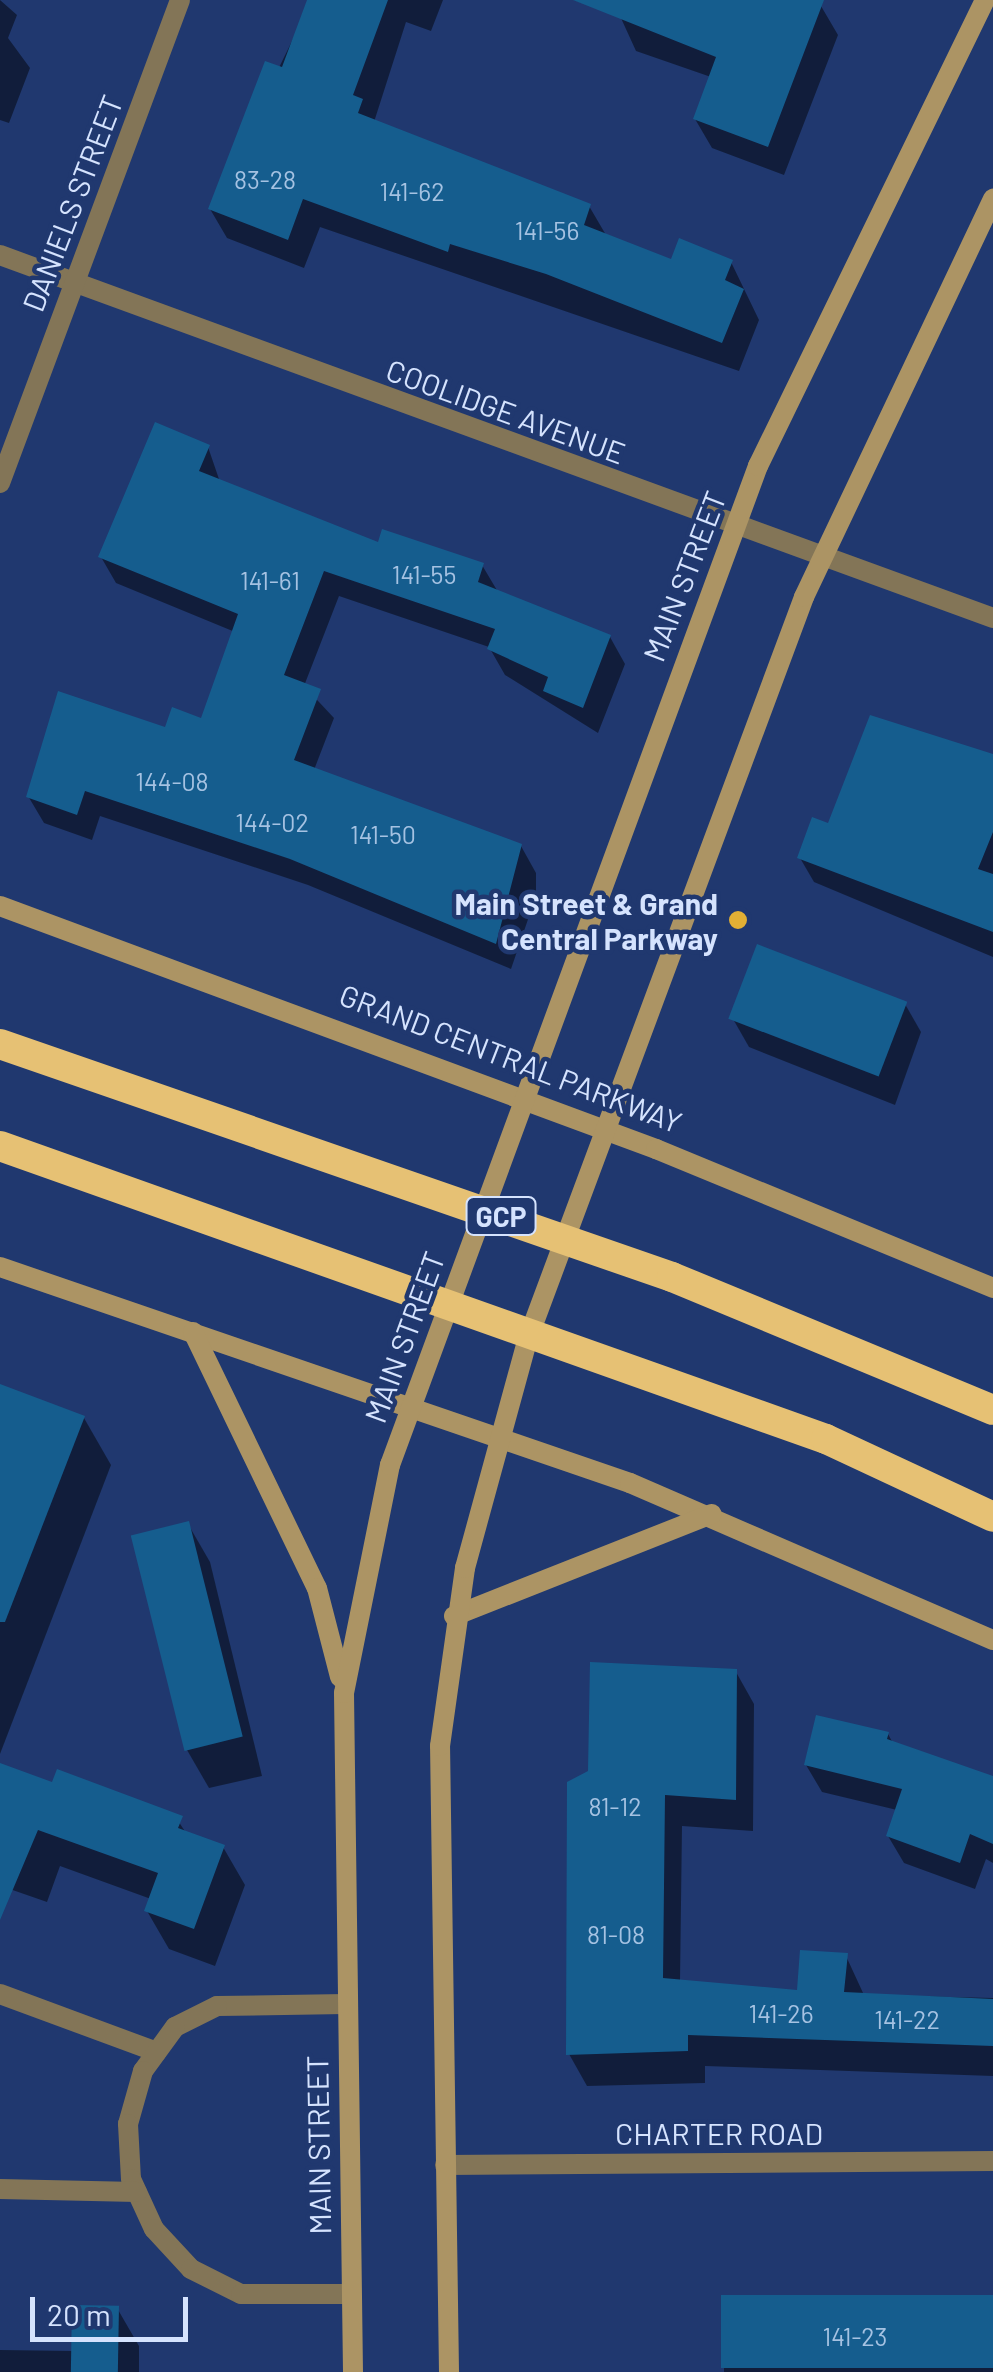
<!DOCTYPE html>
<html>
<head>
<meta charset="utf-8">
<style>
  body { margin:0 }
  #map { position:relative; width:993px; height:2372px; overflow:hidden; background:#20386f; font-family:Barlow,sans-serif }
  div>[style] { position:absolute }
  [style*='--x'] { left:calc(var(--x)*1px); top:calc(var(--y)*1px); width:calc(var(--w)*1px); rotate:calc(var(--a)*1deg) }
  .shadow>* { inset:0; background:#0007; transform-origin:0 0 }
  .building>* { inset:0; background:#155d8e; transform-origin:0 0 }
  .minor>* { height:20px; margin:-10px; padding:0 10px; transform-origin:10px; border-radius:10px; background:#837557 }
  .secondary>* { height:20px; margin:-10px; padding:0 10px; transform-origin:10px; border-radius:10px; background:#ac9464 }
  .motorway>* { height:30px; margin:-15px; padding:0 15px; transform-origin:15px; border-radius:15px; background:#e6c174 }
  .dots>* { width:28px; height:28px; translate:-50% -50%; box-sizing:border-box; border:5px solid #20386f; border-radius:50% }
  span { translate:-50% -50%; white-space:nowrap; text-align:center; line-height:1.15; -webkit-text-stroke:9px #20386f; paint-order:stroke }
  .number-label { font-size:25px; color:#a5c2e2 }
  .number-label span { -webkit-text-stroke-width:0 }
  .shield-label span { padding:2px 8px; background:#20386f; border:2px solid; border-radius:8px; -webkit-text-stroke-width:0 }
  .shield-label { font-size:28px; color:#d5e3fe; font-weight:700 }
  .street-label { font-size:30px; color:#d5e3fe }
  .poi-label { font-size:30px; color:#d5e3fe; font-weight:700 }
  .right { translate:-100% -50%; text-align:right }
  .scale { position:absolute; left:30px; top:2297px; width:158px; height:45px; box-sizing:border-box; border:5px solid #d5e3fe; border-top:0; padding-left:12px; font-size:30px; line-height:35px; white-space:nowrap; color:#d5e3fe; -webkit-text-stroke:8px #20386f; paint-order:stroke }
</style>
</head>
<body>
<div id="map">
  <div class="shadow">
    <div style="clip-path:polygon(0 0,17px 15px,8px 38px,30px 68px,9px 123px,0 120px)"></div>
    <div style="clip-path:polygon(312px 0,443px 0,431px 31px,406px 22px,374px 122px,589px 206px,606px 235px,672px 262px,731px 262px,759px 320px,739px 371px,320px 227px,304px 268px,227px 238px,210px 209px)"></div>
    <div style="clip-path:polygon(574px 0,821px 6px,838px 35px,784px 175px,712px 148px,695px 119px,711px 77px,636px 51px,620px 16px)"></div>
    <div style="clip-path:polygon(208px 447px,220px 482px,379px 545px,482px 565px,498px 592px,610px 637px,625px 664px,598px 733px,505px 675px,489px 647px,339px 596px,304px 686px,334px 718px,314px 770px,521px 846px,536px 873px,536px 896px,511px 969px,308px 885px,100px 816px,92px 840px,44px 823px,28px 796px,203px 722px,235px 632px,116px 583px,101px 557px)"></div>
    <div style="clip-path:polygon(993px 758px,993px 957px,814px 882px,800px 858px,830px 826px)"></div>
    <div style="clip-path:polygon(905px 1004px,921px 1032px,895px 1105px,749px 1047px,733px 1019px)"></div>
    <div style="clip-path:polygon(0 1387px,84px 1418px,111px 1465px,0 1754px)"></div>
    <div style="clip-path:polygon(188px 1524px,210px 1562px,262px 1776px,209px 1788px,187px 1750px)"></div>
    <div style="clip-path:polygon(736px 1672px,754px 1704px,753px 1831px,682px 1826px,680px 1982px,800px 1993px,846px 1956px,864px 1995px,993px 1998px,993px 2076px,705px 2066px,705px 2083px,587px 2086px,569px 2054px,590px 1772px)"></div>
    <div style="clip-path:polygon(888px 1734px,894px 1745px,993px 1783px,993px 1863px,986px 1859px,975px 1889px,904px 1863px,888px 1836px,897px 1810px,822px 1792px,806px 1765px)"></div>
    <div style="clip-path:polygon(54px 1785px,175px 1816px,186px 1833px,223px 1847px,245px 1885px,215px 1966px,169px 1949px,147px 1911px,151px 1899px,60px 1866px,47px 1902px,1px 1886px,0 1791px)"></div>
    <div style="left:993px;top:2297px;width:75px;height:269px;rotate:90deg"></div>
    <div style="clip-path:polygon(117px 2308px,139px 2346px,139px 2372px,0 2372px,0 2350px,74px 2351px)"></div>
  </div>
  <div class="building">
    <div style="clip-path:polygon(307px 0,388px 0,353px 95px,363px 99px,358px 113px,591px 204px,584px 225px,671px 259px,679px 238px,733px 260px,725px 280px,744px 289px,722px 343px,546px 274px,450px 244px,448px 252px,303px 199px,288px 240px,208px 209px,265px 61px,282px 67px)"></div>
    <div style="clip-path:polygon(573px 0,824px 0,768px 147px,693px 119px,716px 57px)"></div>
    <div style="clip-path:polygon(155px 422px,210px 445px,199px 471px,378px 542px,382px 529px,484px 563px,478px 582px,611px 635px,583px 708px,543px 691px,548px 677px,487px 649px,495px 629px,324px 571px,284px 675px,321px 689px,294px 760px,522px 844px,496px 944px,290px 859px,85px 791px,77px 815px,26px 797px,58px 691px,165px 727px,172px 707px,201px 718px,238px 614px,98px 557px)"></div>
    <div style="clip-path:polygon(870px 715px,993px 754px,993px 832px,978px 869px,993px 874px,993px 932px,797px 858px,812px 817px,828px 823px)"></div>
    <div style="left:757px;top:944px;width:161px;height:80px;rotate:21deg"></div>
    <div style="clip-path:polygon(0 1384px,85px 1416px,5px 1622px,0 1622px)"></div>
    <div style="left:189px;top:1521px;width:222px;height:60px;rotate:76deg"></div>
    <div style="clip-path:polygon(590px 1662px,737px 1669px,736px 1800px,665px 1795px,663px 1978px,797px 1990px,800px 1950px,848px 1953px,844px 1992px,993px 1999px,993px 2046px,688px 2035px,688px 2051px,566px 2055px,567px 1782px,588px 1771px)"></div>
    <div style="clip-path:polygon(816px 1715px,889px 1732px,887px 1739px,993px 1776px,993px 1844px,970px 1834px,960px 1863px,886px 1836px,902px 1789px,804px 1765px)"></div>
    <div style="clip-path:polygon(0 1763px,52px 1782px,57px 1769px,183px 1816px,178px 1828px,225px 1845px,194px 1929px,144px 1911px,158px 1873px,38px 1830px,0 1920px)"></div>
    <div style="left:993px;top:2295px;width:73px;height:272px;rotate:90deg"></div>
    <div style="left:72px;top:2305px;width:47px;height:67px;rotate:1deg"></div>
  </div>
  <div class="minor">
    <div style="--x:0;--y:255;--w:1057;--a:20.08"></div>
    <div style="--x:0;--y:483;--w:515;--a:-69.56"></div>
    <div style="--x:0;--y:1994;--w:167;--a:20.3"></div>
    <div style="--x:345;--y:2004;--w:128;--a:179.1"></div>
    <div style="--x:217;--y:2006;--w:47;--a:153.4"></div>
    <div style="--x:175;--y:2027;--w:54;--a:126"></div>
    <div style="--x:143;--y:2071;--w:55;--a:105.8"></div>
    <div style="--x:128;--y:2124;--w:55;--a:86.9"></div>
    <div style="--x:131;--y:2179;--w:55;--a:65.3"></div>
    <div style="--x:154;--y:2229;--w:54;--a:47.2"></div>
    <div style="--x:191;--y:2269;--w:56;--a:26.6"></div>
    <div style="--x:241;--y:2294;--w:110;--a:0"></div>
    <div style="--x:445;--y:2165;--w:548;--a:-0.42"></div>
    <div style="--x:0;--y:2189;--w:137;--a:1.3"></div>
  </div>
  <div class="secondary">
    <div style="--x:0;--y:906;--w:700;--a:20.33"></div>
    <div style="--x:656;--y:1149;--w:365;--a:22.4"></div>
    <div style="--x:0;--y:1267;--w:666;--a:18.92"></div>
    <div style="--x:630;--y:1483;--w:395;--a:23.4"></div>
    <div style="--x:193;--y:1332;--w:284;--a:64.2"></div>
    <div style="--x:317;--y:1588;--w:92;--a:75.5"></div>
    <div style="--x:454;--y:1616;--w:277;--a:-21.6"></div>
    <div style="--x:353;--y:2372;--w:679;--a:-90.76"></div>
    <div style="--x:344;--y:1693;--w:233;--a:-78.6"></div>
    <div style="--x:390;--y:1465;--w:1065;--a:-69.78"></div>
    <div style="--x:758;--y:466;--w:518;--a:-64.03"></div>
    <div style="--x:449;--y:2372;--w:626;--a:-90.82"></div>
    <div style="--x:440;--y:1746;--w:180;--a:-82"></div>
    <div style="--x:465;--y:1568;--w:235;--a:-74.7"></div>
    <div style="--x:527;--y:1341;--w:794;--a:-69.58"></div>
    <div style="--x:804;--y:597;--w:441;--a:-64.6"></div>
  </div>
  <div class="motorway">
    <div style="--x:0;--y:1044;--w:711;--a:19.12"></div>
    <div style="--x:672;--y:1277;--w:347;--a:22.5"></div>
    <div style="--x:0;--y:1146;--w:876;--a:19.53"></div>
    <div style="--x:826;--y:1439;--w:184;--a:25"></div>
  </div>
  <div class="dots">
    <div style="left:738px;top:920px;background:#e2af34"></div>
  </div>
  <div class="number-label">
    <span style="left:265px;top:179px">83-28</span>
    <span style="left:412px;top:191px">141-62</span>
    <span style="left:547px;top:230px">141-56</span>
    <span style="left:424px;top:574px">141-55</span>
    <span style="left:270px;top:580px">141-61</span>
    <span style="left:172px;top:781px">144-08</span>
    <span style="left:272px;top:822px">144-02</span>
    <span style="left:383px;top:834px">141-50</span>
    <span style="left:615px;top:1806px">81-12</span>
    <span style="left:616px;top:1934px">81-08</span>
    <span style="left:781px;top:2013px">141-26</span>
    <span style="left:907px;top:2019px">141-22</span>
    <span style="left:855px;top:2336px">141-23</span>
  </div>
  <div class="shield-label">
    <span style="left:501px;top:1216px">GCP</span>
  </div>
  <div class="street-label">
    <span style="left:72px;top:203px;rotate:-69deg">DANIELS STREET</span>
    <span style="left:506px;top:411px;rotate:20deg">COOLIDGE AVENUE</span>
    <span style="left:684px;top:576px;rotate:-69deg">MAIN STREET</span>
    <span style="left:511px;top:1058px;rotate:21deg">GRAND CENTRAL PARKWAY</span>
    <span style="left:404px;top:1337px;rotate:-70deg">MAIN STREET</span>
    <span style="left:719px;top:2133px">CHARTER ROAD</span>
    <span style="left:318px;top:2145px;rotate:-91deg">MAIN STREET</span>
  </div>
  <div class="poi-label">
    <span class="right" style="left:718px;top:920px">Main Street &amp; Grand<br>Central Parkway</span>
  </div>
  <div class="scale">20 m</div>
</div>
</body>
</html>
